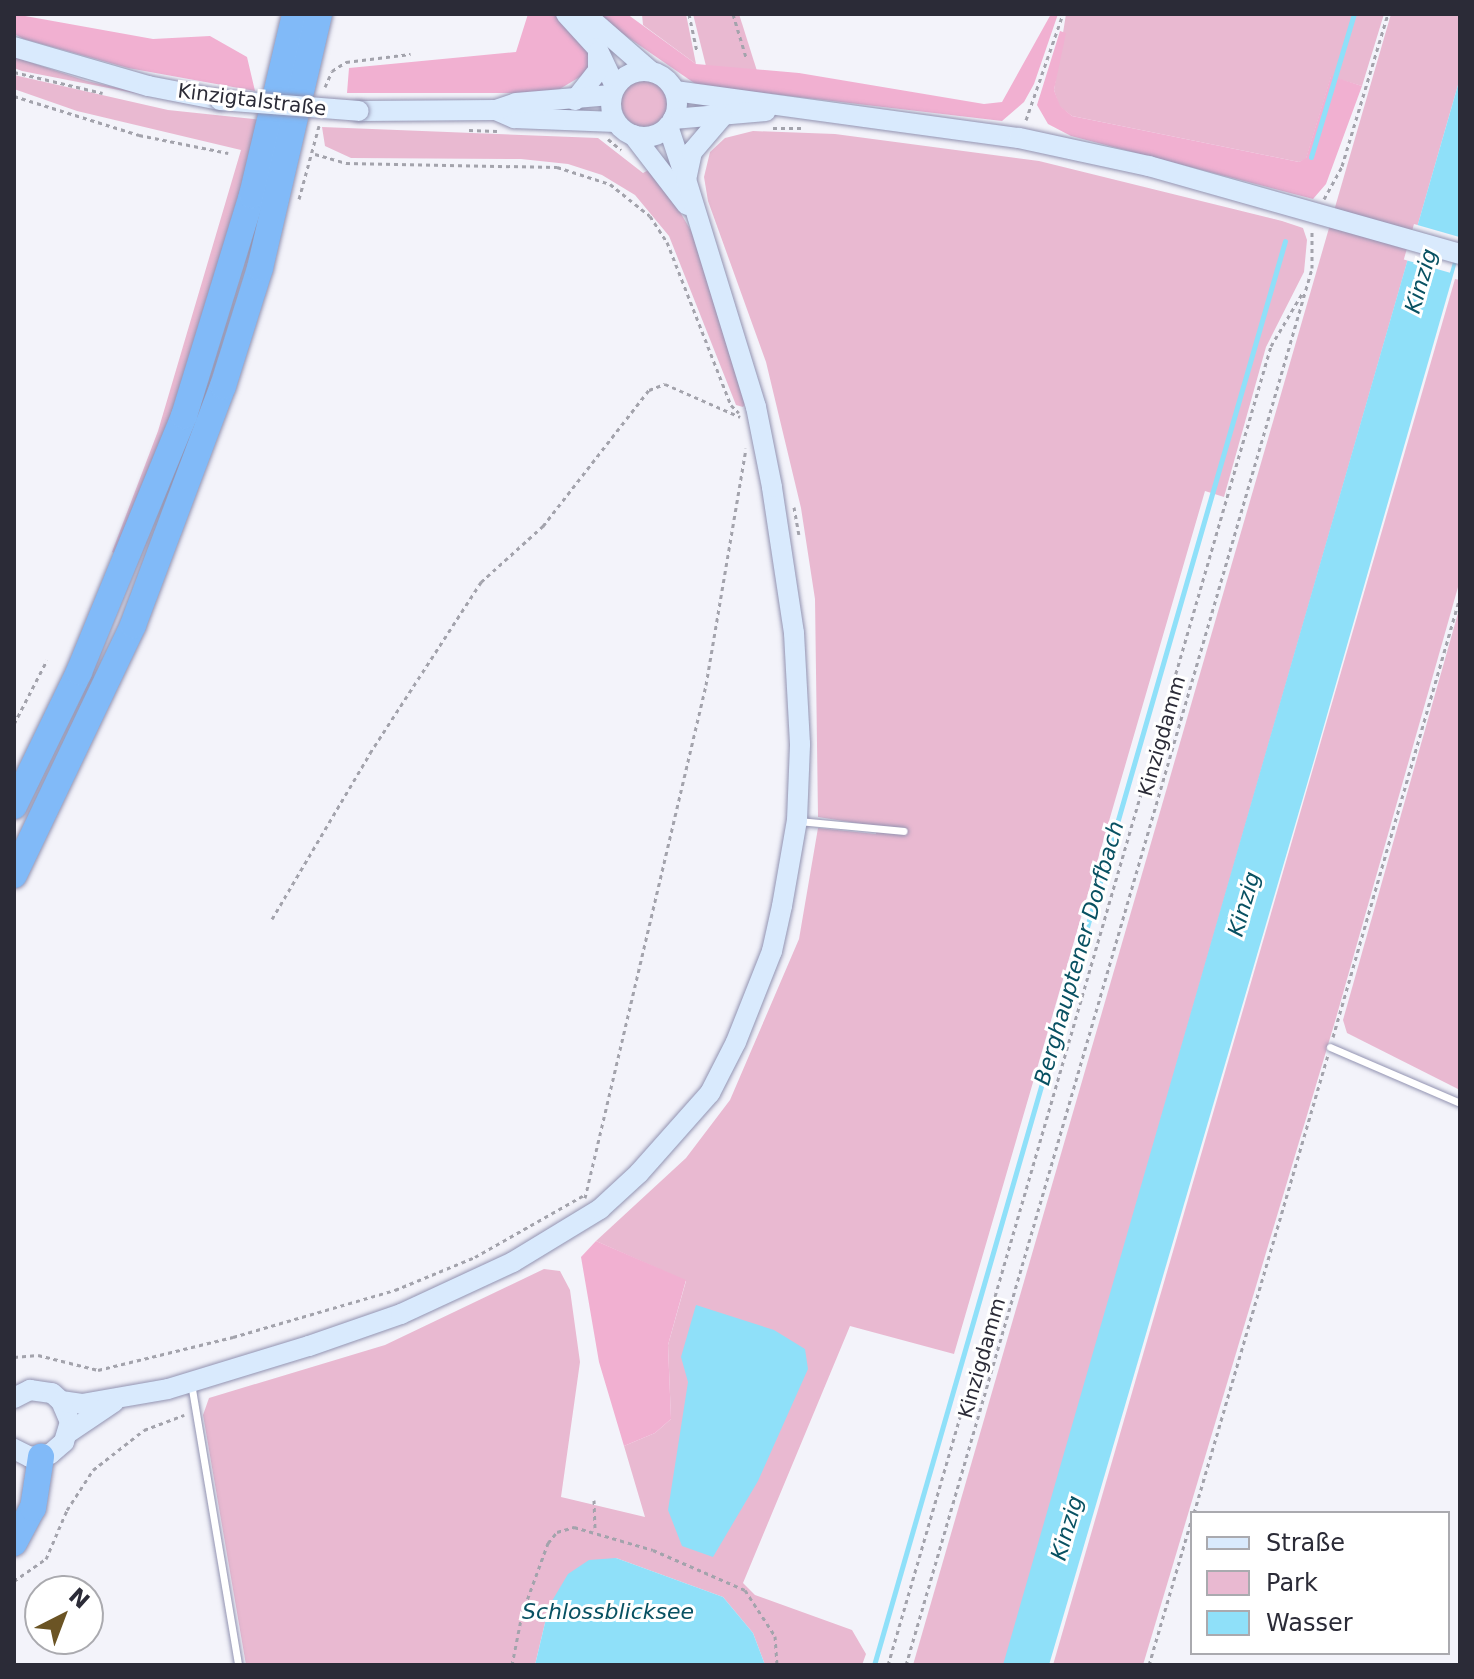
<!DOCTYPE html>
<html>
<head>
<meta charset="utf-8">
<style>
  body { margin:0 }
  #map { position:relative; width:1474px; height:1679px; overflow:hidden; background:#f3f3fa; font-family:"DejaVu Sans",sans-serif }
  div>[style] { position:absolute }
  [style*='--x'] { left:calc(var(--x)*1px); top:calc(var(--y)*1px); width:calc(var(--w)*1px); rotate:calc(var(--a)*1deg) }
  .green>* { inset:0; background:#e9b9d1 }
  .round { border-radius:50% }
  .forest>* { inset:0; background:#f1b0d1 }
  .water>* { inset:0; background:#8fe0f9 }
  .pier>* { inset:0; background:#f3f3fa; transform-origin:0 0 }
  .stream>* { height:5px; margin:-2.5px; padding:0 2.5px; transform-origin:2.5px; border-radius:2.5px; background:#8fe0f9 }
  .path>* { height:3px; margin-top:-1.5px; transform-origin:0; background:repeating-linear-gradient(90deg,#a3a3ac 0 4px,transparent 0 8px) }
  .roads { filter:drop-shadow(0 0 2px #9293b1) drop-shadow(0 0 2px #9293b1) }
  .lane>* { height:7px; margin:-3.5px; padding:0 3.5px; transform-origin:3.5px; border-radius:3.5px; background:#fff }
  .secondary>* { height:20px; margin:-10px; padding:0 10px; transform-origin:10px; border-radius:10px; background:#d9eafd }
  .secondary>.ring { margin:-10px; padding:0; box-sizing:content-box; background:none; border:20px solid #d9eafd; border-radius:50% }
  .highway>* { height:26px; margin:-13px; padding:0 13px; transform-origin:13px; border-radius:13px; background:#81baf8 }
  .bridges { filter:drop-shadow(0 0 2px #9293b1) drop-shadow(0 0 2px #9293b1) }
  .secondary-bridge>* { height:20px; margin:-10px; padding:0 10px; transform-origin:10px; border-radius:10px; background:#d9eafd }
  span { translate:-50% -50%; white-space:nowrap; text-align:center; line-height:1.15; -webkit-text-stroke:6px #fff; paint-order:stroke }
  .street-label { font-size:20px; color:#2b2b37 }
  .water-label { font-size:22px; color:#085162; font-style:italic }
  .frame { position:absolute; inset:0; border:16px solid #2b2b37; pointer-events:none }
  .legend { position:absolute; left:1190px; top:1511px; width:260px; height:144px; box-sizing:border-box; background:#fff; border:2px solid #aaaaaf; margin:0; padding:10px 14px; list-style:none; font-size:24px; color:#2b2b37 }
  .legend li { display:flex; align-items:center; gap:16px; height:40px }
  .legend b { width:40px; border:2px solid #aaaaaf }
  .north { position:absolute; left:24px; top:1575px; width:80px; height:80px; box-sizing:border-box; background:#fff; border:2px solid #aaaaaf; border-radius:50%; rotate:42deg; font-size:22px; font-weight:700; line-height:32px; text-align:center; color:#2b2b37 }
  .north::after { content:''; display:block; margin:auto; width:28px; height:36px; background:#6b5424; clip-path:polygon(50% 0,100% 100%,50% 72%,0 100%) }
</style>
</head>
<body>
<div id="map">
  <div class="green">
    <div style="clip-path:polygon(642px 14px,686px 14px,696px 64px,643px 25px)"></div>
    <div style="clip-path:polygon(693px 14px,739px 14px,757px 71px,706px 66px)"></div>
    <div style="clip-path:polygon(1066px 14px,1384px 14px,1362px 86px,1331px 77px,1306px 159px,1299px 162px,1072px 116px,1059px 106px,1054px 90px)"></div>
    <div style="clip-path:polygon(1391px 14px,1460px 14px,1460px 78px,1004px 1665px,913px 1665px)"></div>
    <div style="clip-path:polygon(14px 57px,87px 81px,185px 103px,22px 71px,14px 68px)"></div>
    <div style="clip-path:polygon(14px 75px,168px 110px,262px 120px,209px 310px,121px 556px,112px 552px,158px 431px,241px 150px,77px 111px,14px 89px)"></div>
    <div class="round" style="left:621px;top:79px;width:48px;height:48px"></div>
    <div style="clip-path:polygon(322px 127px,598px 138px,643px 173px,654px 167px,694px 236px,747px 401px,743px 407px,736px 405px,669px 236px,635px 195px,602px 175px,568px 164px,521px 159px,351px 158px,325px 146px)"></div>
    <div style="clip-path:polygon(753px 131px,835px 134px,1039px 161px,1282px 221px,1303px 228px,1307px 240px,1304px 272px,1266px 347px,1224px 497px,1205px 491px,954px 1354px,850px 1326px,743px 1583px,755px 1595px,852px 1630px,866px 1654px,862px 1665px,765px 1665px,753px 1633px,723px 1597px,616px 1558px,549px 1606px,535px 1665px,246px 1665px,203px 1415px,209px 1398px,385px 1345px,544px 1269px,560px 1271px,570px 1290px,580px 1362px,561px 1497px,645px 1517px,624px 1446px,655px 1433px,671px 1419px,668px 1345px,686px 1281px,596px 1241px,686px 1158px,730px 1100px,799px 939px,818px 828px,876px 834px,875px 826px,818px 817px,815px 599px,801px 508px,766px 362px,708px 201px,704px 177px,710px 152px,725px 138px)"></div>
    <div style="clip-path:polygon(1455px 279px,1460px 280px,1460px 580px,1336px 1018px,1143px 1665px,1053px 1665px)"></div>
    <div style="clip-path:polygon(1460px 606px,1460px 1090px,1347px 1033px,1343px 1020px)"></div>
  </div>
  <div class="forest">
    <div style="clip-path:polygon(14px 14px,153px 39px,210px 36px,247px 57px,255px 91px,128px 68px,24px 39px,14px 34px)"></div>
    <div style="clip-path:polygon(528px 14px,557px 14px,591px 50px,588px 72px,553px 93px,347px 93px,349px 68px,516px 52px)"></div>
    <div style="clip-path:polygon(594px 14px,627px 14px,696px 64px,799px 73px,984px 104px,1002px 102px,1051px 14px,1058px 14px,1034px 84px,1024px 102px,1002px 121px,697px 85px)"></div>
    <div style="clip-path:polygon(1060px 31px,1066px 33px,1054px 90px,1060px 106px,1072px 116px,1299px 162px,1306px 158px,1331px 76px,1362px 86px,1326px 184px,1313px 199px,1071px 136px,1048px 124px,1037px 105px)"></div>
    <div style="clip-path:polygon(596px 1241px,686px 1280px,668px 1345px,671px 1419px,655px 1433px,624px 1446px,599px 1362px,581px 1257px)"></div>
  </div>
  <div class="water">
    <div style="clip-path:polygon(1460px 78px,1460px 251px,1315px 757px,1049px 1665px,1003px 1665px)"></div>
    <div style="clip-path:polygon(696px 1305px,774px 1330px,805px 1349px,808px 1369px,758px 1481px,713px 1557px,682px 1546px,668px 1510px,688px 1382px,681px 1357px)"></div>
    <div style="clip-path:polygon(616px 1558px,723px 1597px,753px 1633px,765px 1665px,535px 1665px,549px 1606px,568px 1574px,589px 1560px)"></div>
  </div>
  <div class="pier">
    <div style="left:1414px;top:224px;width:48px;height:37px;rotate:16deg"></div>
  </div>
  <div class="stream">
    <div style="--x:1311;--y:157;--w:149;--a:-73.3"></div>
    <div style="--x:874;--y:1665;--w:1482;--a:-73.9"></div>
  </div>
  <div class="path">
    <div style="--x:689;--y:14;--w:38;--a:78"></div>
    <div style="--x:733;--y:14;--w:45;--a:73.2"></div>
    <div style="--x:14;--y:72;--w:91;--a:13.3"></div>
    <div style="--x:325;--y:87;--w:17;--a:-66"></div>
    <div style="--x:332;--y:71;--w:17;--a:-33"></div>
    <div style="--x:346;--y:62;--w:65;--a:-7"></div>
    <div style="--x:14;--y:96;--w:131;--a:17.3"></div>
    <div style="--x:139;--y:135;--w:91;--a:11.4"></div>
    <div style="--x:1026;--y:120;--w:112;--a:-70.8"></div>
    <div style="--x:773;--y:128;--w:32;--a:0"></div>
    <div style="--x:469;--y:130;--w:28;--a:2"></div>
    <div style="--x:608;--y:139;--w:17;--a:40"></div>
    <div style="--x:315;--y:154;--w:32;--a:16"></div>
    <div style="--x:346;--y:163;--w:211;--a:1.1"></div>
    <div style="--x:557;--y:167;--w:56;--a:17.8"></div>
    <div style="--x:610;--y:184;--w:51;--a:38.7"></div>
    <div style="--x:650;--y:216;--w:31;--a:57"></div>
    <div style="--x:667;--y:242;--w:175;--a:68.6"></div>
    <div style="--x:731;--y:405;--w:11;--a:45"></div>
    <div style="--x:299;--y:199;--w:76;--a:-74.7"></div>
    <div style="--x:1324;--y:199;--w:38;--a:-61"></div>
    <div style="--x:1342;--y:166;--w:159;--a:-73.2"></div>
    <div style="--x:794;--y:507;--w:28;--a:80"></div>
    <div style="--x:14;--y:724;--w:72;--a:-62.7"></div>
    <div style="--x:272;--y:919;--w:193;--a:-59.4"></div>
    <div style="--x:370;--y:753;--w:204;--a:-57"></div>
    <div style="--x:481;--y:582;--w:84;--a:-42.1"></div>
    <div style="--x:543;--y:526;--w:172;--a:-52.1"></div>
    <div style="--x:649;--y:390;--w:17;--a:-21"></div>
    <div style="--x:665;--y:384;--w:82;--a:23.7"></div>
    <div style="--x:1333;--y:1037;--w:458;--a:-73.9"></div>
    <div style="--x:585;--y:1198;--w:527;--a:-76.73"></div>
    <div style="--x:706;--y:685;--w:240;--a:-80.4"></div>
    <div style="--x:14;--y:1357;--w:24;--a:-5"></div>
    <div style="--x:38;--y:1355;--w:62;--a:14"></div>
    <div style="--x:98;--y:1370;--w:139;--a:-13.7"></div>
    <div style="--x:233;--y:1337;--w:169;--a:-16.2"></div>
    <div style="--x:395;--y:1290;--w:87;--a:-22.4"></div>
    <div style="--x:475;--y:1257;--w:125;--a:-29.6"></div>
    <div style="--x:594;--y:1500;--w:28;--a:88"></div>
    <div style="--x:1194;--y:1513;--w:476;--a:-73.7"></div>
    <div style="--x:14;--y:1581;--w:39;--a:-35"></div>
    <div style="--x:46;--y:1559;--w:53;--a:-66.8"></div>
    <div style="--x:67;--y:1510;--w:48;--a:-57"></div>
    <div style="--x:93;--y:1470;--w:65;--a:-38.1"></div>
    <div style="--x:144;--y:1430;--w:43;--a:-20.6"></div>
    <div style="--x:512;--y:1665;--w:52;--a:-78.9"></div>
    <div style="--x:522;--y:1614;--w:76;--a:-69.9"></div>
    <div style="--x:548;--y:1543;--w:14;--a:-51"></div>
    <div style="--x:557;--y:1532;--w:18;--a:-16"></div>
    <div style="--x:574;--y:1527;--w:82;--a:16.2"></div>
    <div style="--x:653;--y:1550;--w:100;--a:23.5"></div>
    <div style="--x:745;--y:1590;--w:55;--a:56.9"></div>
    <div style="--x:775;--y:1636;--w:29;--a:86"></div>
    <div style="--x:888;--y:1665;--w:1373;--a:-73.81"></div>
    <div style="--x:1271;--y:346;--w:63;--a:-59.3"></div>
    <div style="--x:906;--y:1665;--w:1455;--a:-73.79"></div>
    <div style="--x:1312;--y:268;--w:36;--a:-90"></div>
    <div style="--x:1149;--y:1665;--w:153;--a:-73.7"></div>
  </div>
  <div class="roads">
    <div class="lane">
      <div style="--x:799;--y:821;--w:105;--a:5.4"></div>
      <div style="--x:1330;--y:1047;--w:142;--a:23.3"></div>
      <div style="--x:191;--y:1383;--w:286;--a:80.5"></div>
    </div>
    <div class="secondary">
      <div style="--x:566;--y:14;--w:46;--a:47.6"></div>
      <div style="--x:597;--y:48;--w:42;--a:64.7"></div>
      <div style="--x:585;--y:14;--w:86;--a:41.2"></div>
      <div style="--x:14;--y:47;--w:140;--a:16.2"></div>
      <div style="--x:148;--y:86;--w:73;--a:11"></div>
      <div class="ring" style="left:611px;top:71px;width:46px;height:46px"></div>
      <div style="--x:675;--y:91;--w:347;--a:7.8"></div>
      <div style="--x:1019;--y:138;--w:133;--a:12.2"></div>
      <div style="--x:1149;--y:166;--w:323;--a:15.8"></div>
      <div style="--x:575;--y:100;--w:37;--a:-52"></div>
      <div style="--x:598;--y:71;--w:19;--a:-90"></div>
      <div style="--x:496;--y:110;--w:20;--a:24"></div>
      <div style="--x:514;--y:118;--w:102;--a:2.2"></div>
      <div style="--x:359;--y:111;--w:137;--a:-0.4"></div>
      <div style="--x:496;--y:110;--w:21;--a:-19"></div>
      <div style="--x:516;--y:103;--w:95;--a:-4.8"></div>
      <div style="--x:673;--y:119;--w:93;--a:-4.9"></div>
      <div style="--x:668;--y:126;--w:57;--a:71.6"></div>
      <div style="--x:633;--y:135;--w:88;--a:52.4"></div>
      <div style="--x:14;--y:1398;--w:18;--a:-27"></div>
      <div style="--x:30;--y:1390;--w:22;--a:8"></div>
      <div style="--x:52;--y:1393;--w:12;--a:42"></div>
      <div style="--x:61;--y:1401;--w:23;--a:67"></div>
      <div style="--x:70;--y:1422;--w:21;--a:107"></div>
      <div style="--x:64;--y:1442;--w:18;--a:139"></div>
      <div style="--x:50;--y:1454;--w:20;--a:171"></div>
      <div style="--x:30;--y:1457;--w:18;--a:-153"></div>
      <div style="--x:61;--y:1401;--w:21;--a:8"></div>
      <div style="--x:82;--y:1404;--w:87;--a:-9.9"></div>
      <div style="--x:168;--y:1389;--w:147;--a:-17"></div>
      <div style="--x:309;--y:1346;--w:97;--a:-19.2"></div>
      <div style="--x:401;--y:1314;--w:123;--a:-24.9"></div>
      <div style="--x:513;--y:1262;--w:102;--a:-31.3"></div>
      <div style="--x:600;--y:1209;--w:53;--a:-42.7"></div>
      <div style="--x:639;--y:1173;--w:107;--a:-48.4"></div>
      <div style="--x:710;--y:1093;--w:57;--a:-63"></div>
      <div style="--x:736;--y:1042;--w:98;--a:-68.4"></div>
      <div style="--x:772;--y:951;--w:46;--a:-77.5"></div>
      <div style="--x:782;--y:906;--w:87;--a:-80.1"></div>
      <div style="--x:797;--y:820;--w:76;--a:-87.7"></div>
      <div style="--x:800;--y:744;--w:111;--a:-93.1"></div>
      <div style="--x:794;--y:633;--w:148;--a:-98.6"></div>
      <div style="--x:772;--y:487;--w:82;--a:-101.3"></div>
      <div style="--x:756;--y:407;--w:238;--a:-107.1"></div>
      <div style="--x:686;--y:180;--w:29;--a:-78"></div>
      <div style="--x:692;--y:152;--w:46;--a:-49.4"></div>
      <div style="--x:68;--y:1433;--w:55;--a:-34"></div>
    </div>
    <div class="highway">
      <div style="--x:14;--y:806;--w:149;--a:-64.1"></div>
      <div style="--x:79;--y:672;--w:277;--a:-67.7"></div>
      <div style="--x:184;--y:416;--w:231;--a:-72.9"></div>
      <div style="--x:252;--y:195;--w:186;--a:-76.6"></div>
      <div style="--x:14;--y:875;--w:277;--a:-64.5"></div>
      <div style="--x:133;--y:625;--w:255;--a:-69.4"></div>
      <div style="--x:223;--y:386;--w:124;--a:-72.6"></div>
      <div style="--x:260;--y:268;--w:261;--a:-76.9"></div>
      <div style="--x:14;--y:1543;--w:40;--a:-62"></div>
      <div style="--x:33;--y:1508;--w:52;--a:-81.1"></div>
    </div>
  </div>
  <div class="bridges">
    <div class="secondary-bridge">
      <div style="--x:220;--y:100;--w:139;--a:4.5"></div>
    </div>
  </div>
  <div class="street-label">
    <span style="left:252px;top:100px;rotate:7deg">Kinzigtalstraße</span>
    <span style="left:1162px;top:736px;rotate:-74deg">Kinzigdamm</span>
    <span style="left:982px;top:1358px;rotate:-74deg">Kinzigdamm</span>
  </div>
  <div class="water-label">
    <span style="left:1421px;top:281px;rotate:-74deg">Kinzig</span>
    <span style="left:1244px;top:904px;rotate:-74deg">Kinzig</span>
    <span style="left:1079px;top:953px;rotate:-74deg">Berghauptener Dorfbach</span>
    <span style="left:1067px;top:1528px;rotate:-74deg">Kinzig</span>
    <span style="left:608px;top:1612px">Schlossblicksee</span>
  </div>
  <div class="frame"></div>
  <ul class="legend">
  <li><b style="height:10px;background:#d9eafd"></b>Straße</li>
  <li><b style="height:22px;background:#e9b9d1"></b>Park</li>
  <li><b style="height:22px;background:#8fe0f9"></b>Wasser</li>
  </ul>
  <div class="north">N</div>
</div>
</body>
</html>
